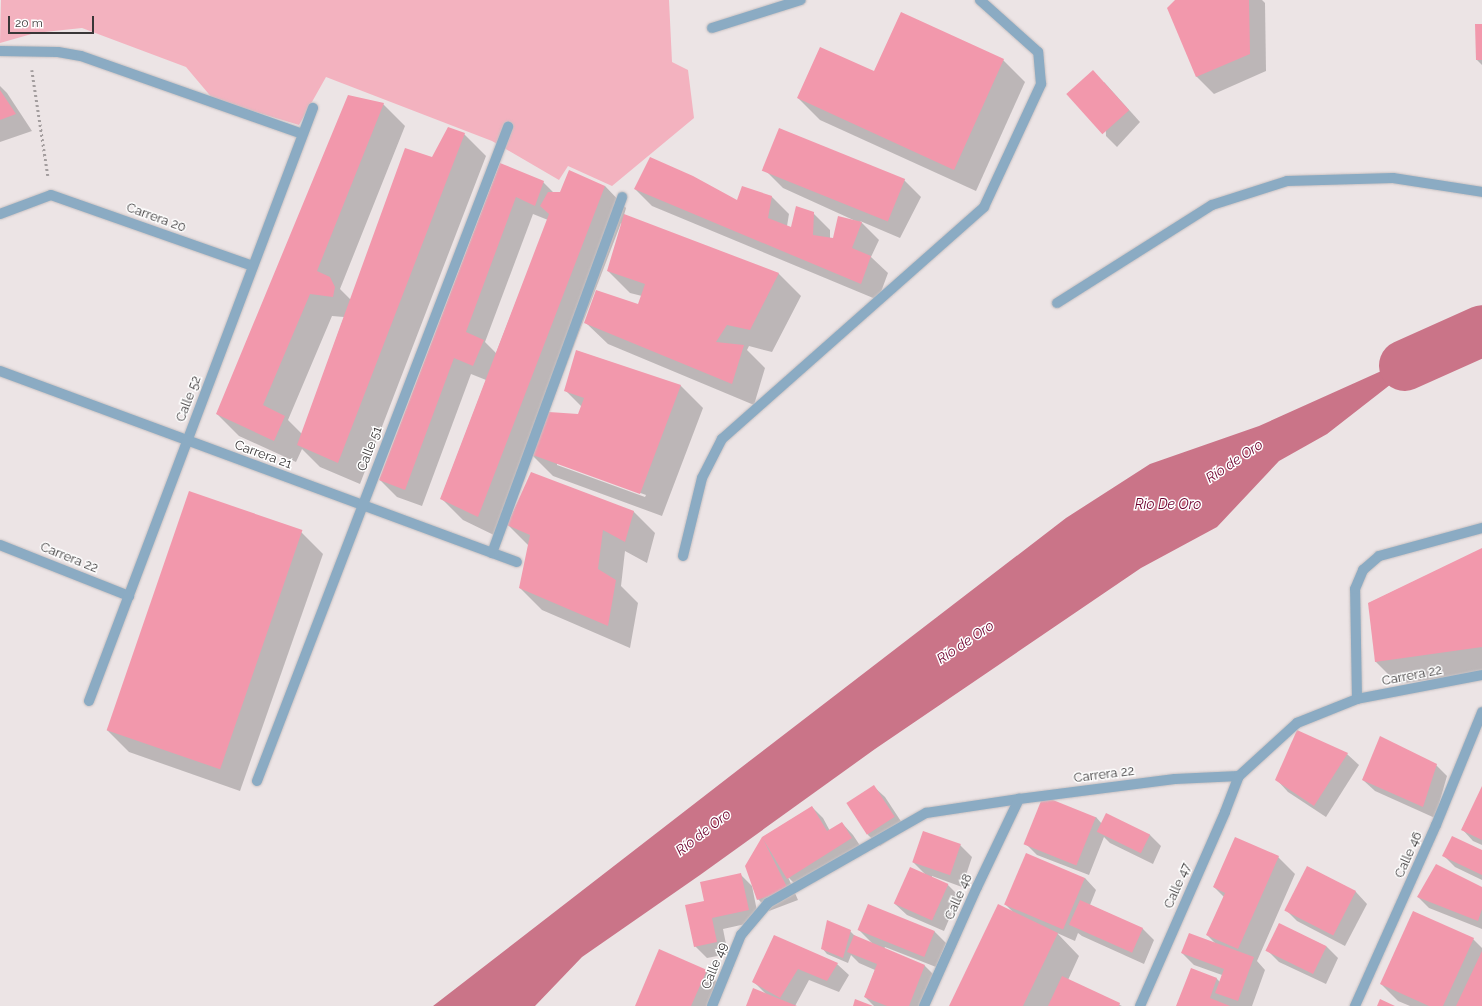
<!DOCTYPE html>
<html>
<head>
<meta charset="utf-8">
<style>
  body { margin:0 }
  #map { position:relative; width:1482px; height:1006px; overflow:hidden; background:#ece4e5; font-family:Raleway,sans-serif }
  div>[style] { position:absolute }
  [style*='--x'] { left:calc(var(--x)*1px); top:calc(var(--y)*1px); width:calc(var(--w)*1px); rotate:calc(var(--a)*1deg) }
  .green>* { inset:0; background:#f3b2bf }
  .water>* { inset:0; background:#ca7488 }
  .shadow>* { inset:0; background:#0003 }
  .river>* { height:51px; margin:-25.5px; padding:0 25.5px; transform-origin:25.5px; border-radius:25.5px; background:#ca7488 }
  .building>* { inset:0; background:#f298ac; transform-origin:0 0 }
  .path>* { height:2.5px; margin-top:-1.25px; transform-origin:0; background:repeating-linear-gradient(90deg,#a39d9e 0 2px,transparent 0 5px) }
  .roads { filter:drop-shadow(0 0 1px #c8c1c2) drop-shadow(0 0 1px #c8c1c2) }
  .minor>* { height:10px; margin:-5px; padding:0 5px; transform-origin:5px; border-radius:5px; background:#8babc3 }
  span { translate:-50% -50%; white-space:nowrap; text-align:center; line-height:1.15; -webkit-text-stroke:3px #fff; paint-order:stroke }
  .street-label { font-size:13px; color:#393637 }
  .water-label { font-size:14px; color:#6d002e; font-style:italic }
  .scale { position:absolute; left:8px; top:16px; width:86px; height:18px; box-sizing:border-box; border:2px solid #393637; border-top:0; padding-left:5px; font-size:12px; line-height:14px; white-space:nowrap; color:#393637; -webkit-text-stroke:3px #fff; paint-order:stroke }
</style>
</head>
<body>
<div id="map">
  <div class="green">
    <div style="clip-path:polygon(1px 0,669px 0,672px 62px,688px 70px,694px 118px,612px 186px,568px 166px,559px 180px,492px 141px,326px 77px,299px 125px,213px 99px,186px 67px,82px 28px,35px 33px,0 43px)"></div>
  </div>
  <div class="water">
    <div style="clip-path:polygon(1482px 335px,1482px 354px,1465px 361px,1395px 381px,1327px 434px,1279px 461px,1217px 527px,1141px 568px,875px 749px,700px 875px,582px 957px,535px 1006px,433px 1006px,747px 763px,1066px 518px,1150px 464px,1259px 426px,1457px 337px)"></div>
  </div>
  <div class="shadow">
    <div style="clip-path:polygon(1177px 0,1262px 0,1265px 3px,1266px 71px,1214px 94px,1197px 77px,1168px 8px)"></div>
    <div style="clip-path:polygon(1482px 25px,1482px 65px,1477px 60px)"></div>
    <div style="clip-path:polygon(1003px 60px,1025px 82px,976px 191px,820px 120px,798px 98px,875px 72px)"></div>
    <div style="clip-path:polygon(1104px 82px,1140px 122px,1117px 147px,1106px 136px)"></div>
    <div style="clip-path:polygon(0 86px,7px 93px,32px 131px,0 142px)"></div>
    <div style="clip-path:polygon(evenodd,383px 104px,405px 126px,340px 289px,351px 300px,432px 159px,464px 134px,486px 156px,360px 484px,320px 467px,302px 449px,296px 462px,239px 436px,217px 414px,383px 104px,332px 316px,344px 317px,302px 434px,288px 420px,332px 316px)"></div>
    <div style="clip-path:polygon(evenodd,500px 165px,543px 182px,554px 193px,605px 186px,626px 208px,624px 215px,779px 274px,801px 296px,772px 352px,749px 346px,747px 350px,765px 368px,754px 405px,608px 344px,586px 323px,639px 305px,642px 296px,630px 293px,608px 271px,622px 224px,621px 223px,548px 413px,579px 415px,582px 407px,565px 390px,577px 351px,681px 386px,703px 408px,662px 516px,553px 476px,532px 455px,500px 538px,463px 520px,441px 498px,486px 380px,471px 374px,422px 506px,397px 497px,380px 480px,500px 165px,533px 214px,548px 220px,496px 353px,485px 342px,533px 214px,500px 165px,557px 463px,646px 495px,645px 497px,557px 465px,557px 463px)"></div>
    <div style="clip-path:polygon(766px 171px,904px 180px,921px 197px,900px 238px,860px 221px,879px 240px,871px 257px,888px 273px,878px 300px,652px 206px,635px 189px,737px 202px,772px 197px,789px 214px,787px 226px,792px 228px,813px 213px,830px 230px,830px 239px,834px 240px,860px 223px,783px 188px)"></div>
    <div style="clip-path:polygon(633px 511px,655px 533px,647px 563px,625px 551px,621px 586px,638px 603px,630px 648px,542px 610px,520px 588px,529px 546px,508px 525px)"></div>
    <div style="clip-path:polygon(301px 532px,323px 554px,240px 791px,129px 752px,107px 730px)"></div>
    <div style="clip-path:polygon(1482px 549px,1482px 672px,1398px 684px,1376px 662px,1369px 603px)"></div>
    <div style="clip-path:polygon(1347px 754px,1359px 765px,1326px 817px,1288px 792px,1277px 780px)"></div>
    <div style="clip-path:polygon(1436px 765px,1447px 776px,1435px 818px,1375px 791px,1363px 780px)"></div>
    <div style="clip-path:polygon(873px 786px,885px 797px,906px 829px,880px 846px,868px 835px)"></div>
    <div style="clip-path:polygon(1482px 789px,1482px 845px,1473px 841px,1462px 829px)"></div>
    <div style="clip-path:polygon(812px 807px,823px 818px,830px 831px,842px 823px,853px 835px,863px 850px,800px 889px,788px 877px,798px 900px,769px 911px,758px 899px,763px 837px)"></div>
    <div style="clip-path:polygon(1096px 817px,1102px 824px,1150px 835px,1161px 846px,1153px 864px,1110px 843px,1104px 837px,1089px 875px,1037px 855px,1025px 843px)"></div>
    <div style="clip-path:polygon(960px 845px,972px 857px,962px 887px,932px 876px,932px 878px,948px 885px,959px 896px,944px 931px,907px 915px,895px 904px,927px 876px,913px 862px)"></div>
    <div style="clip-path:polygon(1482px 851px,1482px 880px,1455px 867px,1444px 856px)"></div>
    <div style="clip-path:polygon(1278px 857px,1295px 874px,1257px 961px,1265px 970px,1252px 1006px,1177px 1006px,1192px 970px,1217px 979px,1220px 982px,1222px 975px,1194px 965px,1182px 953px,1216px 944px,1207px 935px,1224px 897px,1214px 887px)"></div>
    <div style="clip-path:polygon(1308px 867px,1356px 892px,1367px 904px,1345px 946px,1297px 921px,1286px 910px)"></div>
    <div style="clip-path:polygon(740px 874px,752px 886px,759px 921px,723px 929px,728px 954px,707px 958px,695px 946px,706px 901px)"></div>
    <div style="clip-path:polygon(1085px 878px,1096px 890px,1090px 905px,1143px 929px,1154px 940px,1144px 964px,1082px 936px,1078px 933px,1075px 941px,1057px 933px,1079px 956px,1068px 980px,1122px 1006px,950px 1006px,1013px 912px,1006px 905px)"></div>
    <div style="clip-path:polygon(1482px 888px,1482px 929px,1429px 908px,1418px 897px)"></div>
    <div style="clip-path:polygon(1279px 924px,1327px 947px,1338px 958px,1326px 984px,1279px 962px,1267px 950px)"></div>
    <div style="clip-path:polygon(859px 930px,934px 931px,946px 943px,936px 967px,885px 947px,884px 949px,925px 966px,936px 977px,925px 1006px,874px 1006px,865px 997px,875px 970px,859px 963px,851px 955px,848px 963px,827px 954px,822px 948px,850px 931px,856px 937px,874px 945px)"></div>
    <div style="clip-path:polygon(774px 936px,837px 964px,849px 975px,839px 992px,809px 980px,795px 1006px,747px 1006px,766px 994px,754px 982px)"></div>
    <div style="clip-path:polygon(1473px 939px,1482px 948px,1482px 1006px,1410px 1006px,1398px 1001px,1381px 984px)"></div>
    <div style="clip-path:polygon(706px 971px,723px 988px,716px 1006px,636px 1006px)"></div>
  </div>
  <div class="river">
    <div style="--x:1404;--y:365;--w:85;--a:-24.2"></div>
  </div>
  <div class="building">
    <div style="clip-path:polygon(1175px 0,1249px 0,1250px 54px,1196px 77px,1167px 8px)"></div>
    <div style="clip-path:polygon(901px 12px,1004px 59px,954px 170px,797px 98px,820px 47px,874px 71px)"></div>
    <div style="clip-path:polygon(1475px 24px,1482px 24px,1482px 60px,1476px 60px)"></div>
    <div style="left:1093px;top:70px;width:54px;height:36px;rotate:48deg"></div>
    <div style="clip-path:polygon(0 90px,16px 114px,0 120px)"></div>
    <div style="clip-path:polygon(348px 95px,384px 103px,317px 271px,330px 277px,335px 287px,333px 297px,310px 294px,263px 405px,285px 416px,274px 441px,216px 414px)"></div>
    <div style="clip-path:polygon(448px 127px,465px 133px,338px 463px,297px 445px,405px 148px,432px 157px)"></div>
    <div style="left:779px;top:128px;width:136px;height:46px;rotate:22deg"></div>
    <div style="clip-path:polygon(650px 157px,693px 176px,737px 200px,742px 186px,772px 196px,768px 218px,791px 227px,796px 206px,814px 212px,813px 235px,833px 238px,838px 216px,862px 222px,852px 248px,871px 256px,861px 284px,634px 189px)"></div>
    <div style="clip-path:polygon(500px 163px,544px 181px,535px 206px,516px 197px,466px 332px,484px 340px,473px 366px,454px 358px,405px 490px,379px 480px)"></div>
    <div style="clip-path:polygon(569px 170px,605px 186px,478px 517px,440px 499px,549px 214px,540px 206px,548px 192px,560px 192px)"></div>
    <div style="clip-path:polygon(624px 214px,779px 273px,750px 330px,727px 325px,716px 342px,744px 345px,732px 384px,584px 323px,596px 290px,638px 304px,645px 284px,607px 271px)"></div>
    <div style="clip-path:polygon(576px 350px,681px 385px,640px 494px,530px 454px,549px 412px,578px 414px,584px 398px,564px 391px)"></div>
    <div style="clip-path:polygon(531px 472px,634px 511px,625px 542px,603px 530px,598px 569px,616px 580px,608px 626px,519px 588px,530px 535px,507px 525px)"></div>
    <div style="left:189px;top:491px;width:120px;height:253px;rotate:19deg"></div>
    <div style="clip-path:polygon(1482px 548px,1482px 647px,1375px 662px,1368px 603px)"></div>
    <div style="clip-path:polygon(1297px 730px,1348px 753px,1314px 806px,1275px 780px)"></div>
    <div style="clip-path:polygon(1380px 736px,1437px 764px,1423px 807px,1362px 780px)"></div>
    <div style="left:874px;top:785px;width:38px;height:33px;rotate:57deg"></div>
    <div style="clip-path:polygon(1482px 786px,1482px 840px,1461px 830px)"></div>
    <div style="left:1043px;top:796px;width:57px;height:52px;rotate:22deg"></div>
    <div style="clip-path:polygon(812px 806px,827px 831px,842px 822px,852px 838px,787px 879px,763px 839px,788px 889px,757px 900px,745px 866px,762px 837px)"></div>
    <div style="left:1106px;top:813px;width:49px;height:21px;rotate:26deg"></div>
    <div style="left:923px;top:831px;width:40px;height:33px;rotate:19deg"></div>
    <div style="clip-path:polygon(1452px 836px,1482px 850px,1482px 875px,1442px 856px)"></div>
    <div style="clip-path:polygon(1235px 837px,1279px 856px,1238px 949px,1206px 935px,1225px 893px,1213px 887px)"></div>
    <div style="left:1026px;top:853px;width:64px;height:56px;rotate:23deg"></div>
    <div style="clip-path:polygon(1436px 864px,1482px 887px,1482px 909px,1478px 921px,1417px 897px)"></div>
    <div style="left:1307px;top:866px;width:55px;height:50px;rotate:27deg"></div>
    <div style="left:910px;top:867px;width:42px;height:40px;rotate:24deg"></div>
    <div style="clip-path:polygon(741px 873px,749px 910px,712px 918px,717px 942px,694px 947px,685px 905px,704px 901px,700px 882px)"></div>
    <div style="left:1080px;top:900px;width:69px;height:27px;rotate:24deg"></div>
    <div style="left:868px;top:904px;width:72px;height:28px;rotate:22deg"></div>
    <div style="clip-path:polygon(998px 904px,1058px 933px,1023px 1006px,949px 1006px)"></div>
    <div style="clip-path:polygon(1413px 911px,1474px 938px,1443px 1006px,1429px 1006px,1380px 984px)"></div>
    <div style="clip-path:polygon(827px 920px,851px 930px,843px 958px,821px 949px)"></div>
    <div style="left:1279px;top:923px;width:53px;height:31px;rotate:26deg"></div>
    <div style="clip-path:polygon(1189px 933px,1254px 957px,1238px 1001px,1215px 993px,1224px 969px,1181px 953px)"></div>
    <div style="clip-path:polygon(774px 935px,838px 963px,827px 981px,798px 969px,780px 998px,752px 982px)"></div>
    <div style="clip-path:polygon(854px 935px,925px 965px,909px 1006px,887px 1006px,864px 997px,877px 964px,847px 952px)"></div>
    <div style="clip-path:polygon(659px 949px,707px 970px,691px 1006px,635px 1006px)"></div>
    <div style="clip-path:polygon(1482px 951px,1482px 1006px,1456px 1006px)"></div>
    <div style="clip-path:polygon(1191px 968px,1217px 978px,1210px 998px,1230px 1006px,1176px 1006px)"></div>
    <div style="clip-path:polygon(1062px 976px,1120px 1003px,1119px 1006px,1048px 1006px)"></div>
    <div style="clip-path:polygon(753px 988px,797px 1006px,746px 1006px)"></div>
    <div style="clip-path:polygon(855px 999px,873px 1006px,853px 1006px)"></div>
    <div style="clip-path:polygon(1380px 999px,1395px 1006px,1377px 1006px)"></div>
  </div>
  <div class="path">
    <div style="--x:32;--y:70;--w:107;--a:81.4"></div>
  </div>
  <div class="roads">
    <div class="minor">
      <div style="--x:712;--y:28;--w:93;--a:-17.5"></div>
      <div style="--x:0;--y:51;--w:58;--a:1"></div>
      <div style="--x:58;--y:52;--w:23;--a:10"></div>
      <div style="--x:81;--y:56;--w:235;--a:19.4"></div>
      <div style="--x:0;--y:214;--w:54;--a:-20.4"></div>
      <div style="--x:51;--y:195;--w:214;--a:19.4"></div>
      <div style="--x:1057;--y:303;--w:183;--a:-32.3"></div>
      <div style="--x:1212;--y:205;--w:79;--a:-17.7"></div>
      <div style="--x:1287;--y:181;--w:106;--a:-1.6"></div>
      <div style="--x:1393;--y:178;--w:90;--a:8.9"></div>
      <div style="--x:0;--y:371;--w:551;--a:20.28"></div>
      <div style="--x:0;--y:545;--w:139;--a:21.6"></div>
      <div style="--x:492;--y:553;--w:379;--a:-69.9"></div>
      <div style="--x:683;--y:556;--w:80;--a:-76.3"></div>
      <div style="--x:702;--y:478;--w:44;--a:-62.9"></div>
      <div style="--x:722;--y:439;--w:350;--a:-41.5"></div>
      <div style="--x:984;--y:207;--w:136;--a:-65.1"></div>
      <div style="--x:1041;--y:84;--w:32;--a:-95"></div>
      <div style="--x:1038;--y:52;--w:78;--a:-138.1"></div>
      <div style="--x:1357;--y:699;--w:110;--a:-91"></div>
      <div style="--x:1355;--y:589;--w:21;--a:-67"></div>
      <div style="--x:1363;--y:570;--w:21;--a:-41"></div>
      <div style="--x:1379;--y:556;--w:107;--a:-15.2"></div>
      <div style="--x:89;--y:701;--w:634;--a:-69.31"></div>
      <div style="--x:257;--y:781;--w:701;--a:-69"></div>
      <div style="--x:712;--y:1006;--w:77;--a:-67.8"></div>
      <div style="--x:741;--y:935;--w:42;--a:-49.8"></div>
      <div style="--x:768;--y:903;--w:182;--a:-29.7"></div>
      <div style="--x:926;--y:813;--w:94;--a:-8.6"></div>
      <div style="--x:1019;--y:799;--w:157;--a:-7.3"></div>
      <div style="--x:1175;--y:779;--w:64;--a:-2.7"></div>
      <div style="--x:1239;--y:776;--w:79;--a:-42.4"></div>
      <div style="--x:1297;--y:723;--w:65;--a:-21.8"></div>
      <div style="--x:1357;--y:699;--w:127;--a:-10.9"></div>
      <div style="--x:924;--y:1006;--w:130;--a:-66"></div>
      <div style="--x:977;--y:887;--w:98;--a:-64.5"></div>
      <div style="--x:1140;--y:1006;--w:212;--a:-66.3"></div>
      <div style="--x:1225;--y:812;--w:39;--a:-69"></div>
      <div style="--x:1355;--y:1006;--w:198;--a:-65.9"></div>
      <div style="--x:1436;--y:825;--w:122;--a:-67.8"></div>
    </div>
  </div>
  <div class="street-label">
    <span style="left:156px;top:218px;rotate:20deg">Carrera 20</span>
    <span style="left:189px;top:399px;rotate:-69deg">Calle 52</span>
    <span style="left:370px;top:449px;rotate:-69deg">Calle 51</span>
    <span style="left:263px;top:455px;rotate:20deg">Carrera 21</span>
    <span style="left:69px;top:558px;rotate:22deg">Carrera 22</span>
    <span style="left:1412px;top:676px;rotate:-11deg">Carrera 22</span>
    <span style="left:1104px;top:775px;rotate:-7deg">Carrera 22</span>
    <span style="left:1409px;top:855px;rotate:-66deg">Calle 46</span>
    <span style="left:1178px;top:886px;rotate:-66deg">Calle 47</span>
    <span style="left:959px;top:897px;rotate:-66deg">Calle 48</span>
    <span style="left:715px;top:966px;rotate:-68deg">Calle 49</span>
  </div>
  <div class="water-label">
    <span style="left:1234px;top:461px;rotate:-34deg">Río de Oro</span>
    <span style="left:1168px;top:504px">Rio De Oro</span>
    <span style="left:965px;top:642px;rotate:-34deg">Río de Oro</span>
    <span style="left:703px;top:832px;rotate:-38deg">Río de Oro</span>
  </div>
  <div class="scale">20 m</div>
</div>
</body>
</html>
